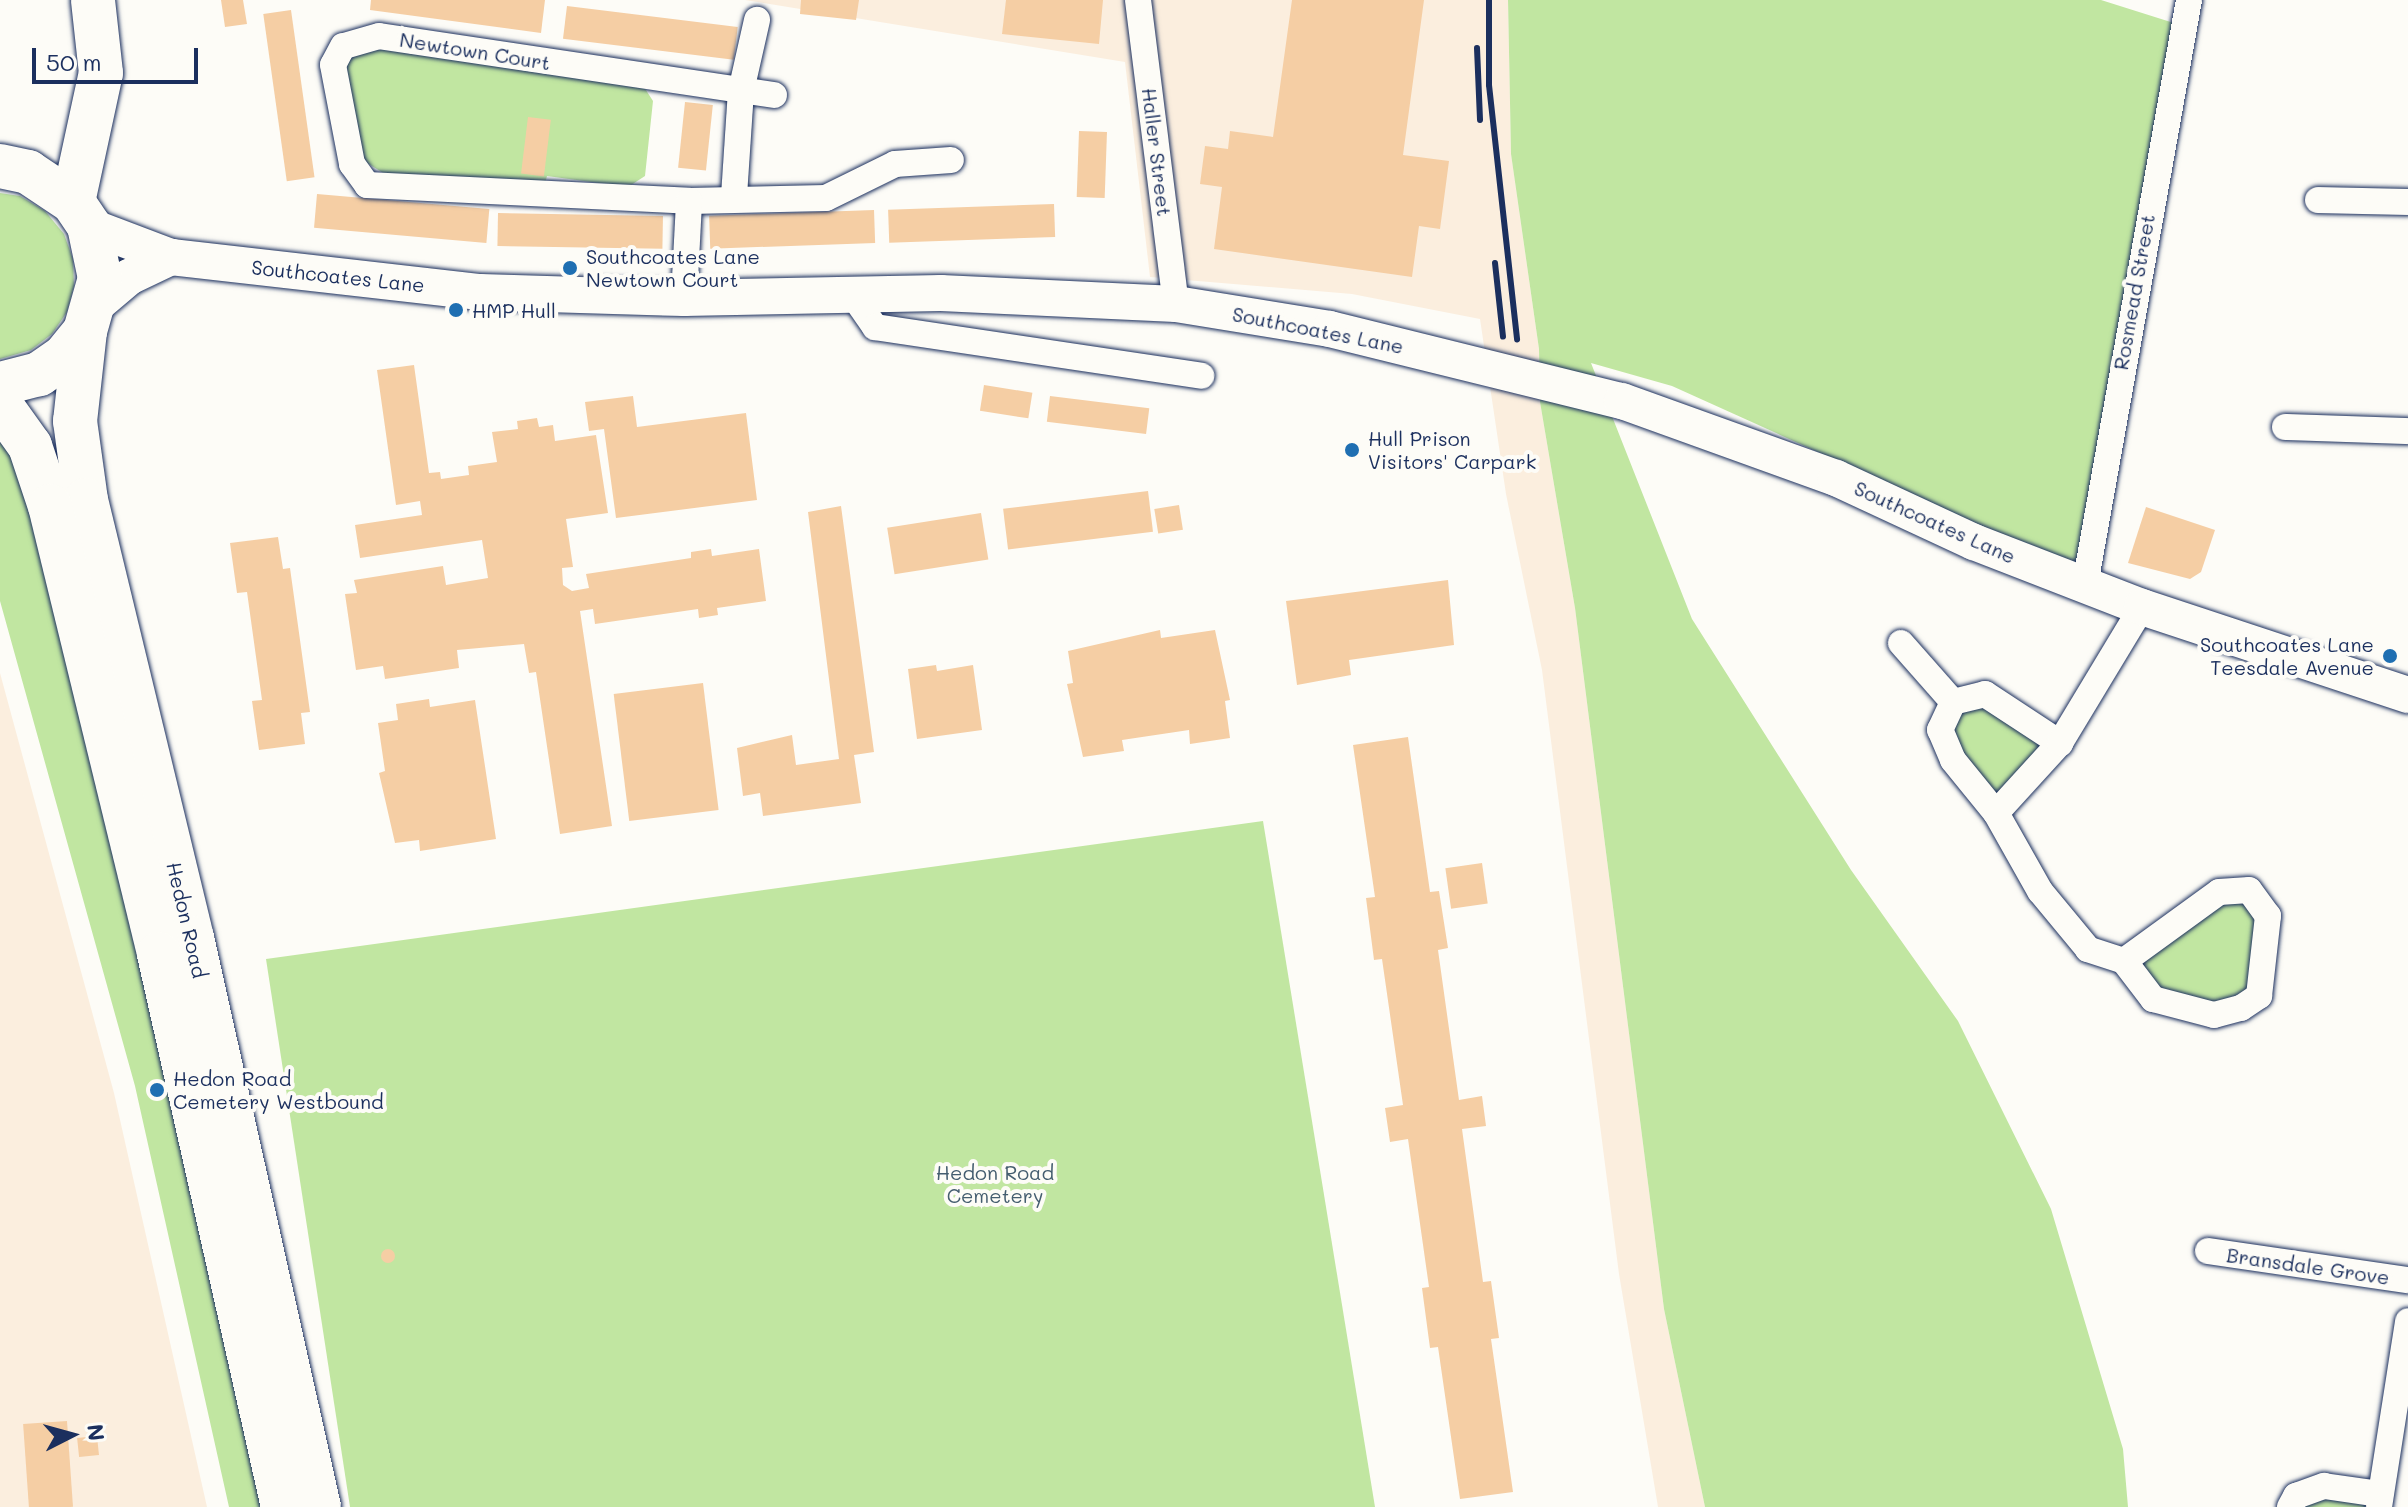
<!DOCTYPE html>
<html>
<head>
<meta charset="utf-8">
<style>
  body { margin:0 }
  #map { position:relative; width:2408px; height:1507px; overflow:hidden; background:#fdfcf7; font-family:Mali,sans-serif }
  div>[style] { position:absolute }
  [style*='--x'] { left:calc(var(--x)*1px); top:calc(var(--y)*1px); width:calc(var(--w)*1px); rotate:calc(var(--a)*1deg) }
  .built>* { inset:0; background:#fbeede }
  .green>* { inset:0; background:#c1e6a1 }
  .building>* { inset:0; background:#f5cea4; transform-origin:0 0 }
  .round { border-radius:50% }
  .roads { filter:drop-shadow(0 0 2px #1b2f5e) drop-shadow(0 0 2px #1b2f5e) }
  .street>* { height:26px; margin:-13px; padding:0 13px; transform-origin:13px; border-radius:13px; background:#fdfcf7 }
  .secondary>* { height:36px; margin:-18px; padding:0 18px; transform-origin:18px; border-radius:18px; background:#fdfcf7 }
  .highway>* { height:44px; margin:-22px; padding:0 22px; transform-origin:22px; border-radius:22px; background:#fdfcf7 }
  .rail>* { height:6px; margin:-3px; padding:0 3px; transform-origin:3px; border-radius:3px; background:#1b2f5e }
  .dots>* { width:22px; height:22px; translate:-50% -50%; box-sizing:border-box; border:4px solid #fdfcf7; border-radius:50% }
  span { translate:-50% -50%; white-space:nowrap; text-align:center; line-height:1.15; -webkit-text-stroke:8px #fdfcf7; paint-order:stroke }
  .street-label { font-size:20px; color:#1b2f5e }
  .poi-label { font-size:20px; color:#1b2f5e }
  .left { translate:0 -50%; text-align:left }
  .right { translate:-100% -50%; text-align:right }
  .park-label { font-size:20px; color:#445d6f }
  .north { position:absolute; left:32px; top:1395px; width:80px; height:80px; -webkit-text-stroke:6px #fdfcf7; paint-order:stroke; rotate:84deg; font-size:22px; font-weight:700; line-height:32px; text-align:center; color:#1b2f5e }
  .north::after { content:''; display:block; margin:auto; width:28px; height:36px; background:#1b2f5e; clip-path:polygon(50% 0,100% 100%,50% 72%,0 100%) }
  .scale { position:absolute; left:32px; top:48px; width:166px; height:36px; box-sizing:border-box; border:4px solid #1b2f5e; border-top:0; padding-left:10px; font-size:24px; line-height:28px; white-space:nowrap; color:#1b2f5e; -webkit-text-stroke:6px #fdfcf7; paint-order:stroke }
</style>
</head>
<body>
<div id="map">
  <div class="built">
    <div style="clip-path:polygon(745px 0,1508px 0,1511px 154px,1539px 349px,1540px 402px,1575px 608px,1664px 1309px,1705px 1507px,1658px 1507px,1619px 1274px,1542px 670px,1506px 494px,1480px 319px,1352px 294px,1150px 277px,1125px 62px)"></div>
    <div style="clip-path:polygon(0 673px,114px 1093px,207px 1507px,0 1507px)"></div>
  </div>
  <div class="green">
    <div style="clip-path:polygon(1508px 0,2101px 0,2177px 24px,2079px 570px,1672px 386px,1591px 363px,1692px 619px,1851px 870px,1958px 1021px,2051px 1209px,2123px 1449px,2128px 1507px,1705px 1507px,1664px 1309px,1575px 608px,1540px 402px,1539px 349px,1511px 154px)"></div>
    <div style="clip-path:polygon(372px 47px,644px 87px,653px 101px,645px 176px,628px 187px,547px 176px,545px 184px,385px 174px,367px 163px,358px 148px,345px 82px,347px 62px,357px 51px)"></div>
    <div style="clip-path:polygon(0 193px,20px 196px,45px 211px,64px 234px,73px 259px,74px 286px,67px 312px,52px 334px,31px 350px,0 359px)"></div>
    <div style="clip-path:polygon(0 424px,22px 441px,275px 1507px,229px 1507px,135px 1086px,0 601px)"></div>
    <div style="clip-path:polygon(1985px 694px,2060px 743px,1996px 813px,1953px 760px,1953px 702px)"></div>
    <div style="clip-path:polygon(1263px 821px,1375px 1507px,350px 1507px,266px 959px)"></div>
    <div style="clip-path:polygon(2249px 890px,2268px 916px,2241px 1008px,2153px 999px,2124px 961px)"></div>
    <div style="clip-path:polygon(2324px 1486px,2379px 1507px,2290px 1507px)"></div>
  </div>
  <div class="building">
    <div style="clip-path:polygon(221px 0,243px 0,247px 24px,225px 27px)"></div>
    <div style="clip-path:polygon(371px 0,545px 0,541px 33px,370px 10px)"></div>
    <div style="clip-path:polygon(801px 0,859px 0,856px 20px,800px 14px)"></div>
    <div style="clip-path:polygon(1006px 0,1103px 0,1099px 44px,1002px 34px)"></div>
    <div style="clip-path:polygon(1292px 0,1424px 0,1403px 155px,1449px 161px,1440px 229px,1419px 226px,1412px 277px,1214px 249px,1222px 187px,1200px 184px,1205px 146px,1228px 149px,1230px 131px,1273px 137px)"></div>
    <div style="left:567px;top:6px;width:172px;height:33px;rotate:7deg"></div>
    <div style="left:291px;top:10px;width:169px;height:28px;rotate:82deg"></div>
    <div style="left:685px;top:102px;width:28px;height:66px;rotate:6deg"></div>
    <div style="left:528px;top:117px;width:23px;height:57px;rotate:7deg"></div>
    <div style="left:1079px;top:131px;width:28px;height:66px;rotate:2deg"></div>
    <div style="left:317px;top:194px;width:173px;height:34px;rotate:5deg"></div>
    <div style="left:1054px;top:204px;width:33px;height:166px;rotate:88deg"></div>
    <div style="left:874px;top:210px;width:33px;height:165px;rotate:88deg"></div>
    <div style="left:498px;top:213px;width:165px;height:33px;rotate:1deg"></div>
    <div style="clip-path:polygon(414px 365px,429px 473px,440px 472px,441px 479px,469px 475px,468px 466px,497px 462px,492px 432px,518px 429px,517px 421px,537px 418px,539px 427px,553px 425px,555px 441px,596px 435px,608px 513px,566px 519px,573px 567px,562px 568px,563px 585px,572px 591px,589px 588px,586px 574px,691px 558px,691px 552px,711px 549px,712px 556px,759px 549px,766px 601px,717px 608px,718px 615px,699px 618px,698px 609px,595px 624px,593px 609px,580px 611px,612px 826px,560px 834px,536px 672px,529px 673px,524px 644px,457px 650px,459px 668px,385px 679px,383px 666px,356px 670px,345px 594px,357px 593px,354px 580px,443px 566px,446px 585px,488px 578px,482px 540px,360px 558px,355px 525px,422px 515px,420px 501px,396px 505px,377px 370px)"></div>
    <div style="left:984px;top:385px;width:49px;height:26px;rotate:9deg"></div>
    <div style="clip-path:polygon(633px 396px,637px 427px,746px 413px,757px 500px,616px 518px,604px 429px,589px 431px,585px 402px)"></div>
    <div style="left:1050px;top:396px;width:100px;height:26px;rotate:7deg"></div>
    <div style="left:1148px;top:491px;width:41px;height:146px;rotate:83deg"></div>
    <div style="left:1179px;top:505px;width:25px;height:25px;rotate:81deg"></div>
    <div style="clip-path:polygon(841px 506px,874px 752px,854px 755px,861px 803px,763px 816px,760px 793px,743px 796px,737px 748px,792px 735px,796px 765px,839px 759px,808px 512px)"></div>
    <div style="clip-path:polygon(2146px 507px,2215px 530px,2201px 572px,2190px 579px,2128px 563px)"></div>
    <div style="left:981px;top:513px;width:47px;height:95px;rotate:81deg"></div>
    <div style="clip-path:polygon(278px 537px,283px 569px,290px 568px,310px 712px,301px 713px,305px 744px,259px 750px,252px 701px,262px 700px,247px 592px,237px 593px,230px 543px)"></div>
    <div style="clip-path:polygon(1448px 580px,1454px 645px,1349px 660px,1351px 675px,1297px 685px,1286px 601px)"></div>
    <div style="clip-path:polygon(1160px 630px,1161px 638px,1215px 630px,1230px 700px,1225px 701px,1230px 738px,1190px 744px,1189px 730px,1122px 740px,1124px 751px,1083px 757px,1067px 684px,1073px 683px,1068px 651px)"></div>
    <div style="clip-path:polygon(936px 665px,937px 671px,973px 665px,982px 730px,917px 739px,908px 669px)"></div>
    <div style="left:703px;top:683px;width:128px;height:90px;rotate:83deg"></div>
    <div style="clip-path:polygon(429px 699px,430px 707px,475px 700px,496px 839px,420px 851px,419px 840px,395px 843px,379px 773px,385px 771px,378px 723px,398px 720px,396px 704px)"></div>
    <div style="clip-path:polygon(1408px 737px,1430px 892px,1439px 891px,1448px 948px,1438px 950px,1459px 1100px,1482px 1096px,1486px 1126px,1462px 1129px,1483px 1282px,1491px 1281px,1499px 1338px,1491px 1339px,1513px 1492px,1460px 1499px,1438px 1347px,1430px 1348px,1422px 1288px,1429px 1287px,1408px 1139px,1390px 1142px,1385px 1108px,1403px 1105px,1382px 959px,1374px 960px,1366px 898px,1375px 897px,1353px 745px)"></div>
    <div style="left:1482px;top:863px;width:41px;height:37px;rotate:82deg"></div>
    <div class="round" style="left:381px;top:1249px;width:14px;height:14px"></div>
    <div style="left:67px;top:1421px;width:86px;height:44px;rotate:86deg"></div>
    <div style="left:97px;top:1436px;width:19px;height:20px;rotate:84deg"></div>
  </div>
  <div class="roads">
    <div class="street">
      <div style="--x:1138;--y:0;--w:306;--a:82.9"></div>
      <div style="--x:774;--y:95;--w:399;--a:-171.5"></div>
      <div style="--x:379;--y:36;--w:37;--a:164"></div>
      <div style="--x:343;--y:46;--w:21;--a:118"></div>
      <div style="--x:333;--y:65;--w:101;--a:79.1"></div>
      <div style="--x:352;--y:164;--w:26;--a:54"></div>
      <div style="--x:367;--y:185;--w:322;--a:2.8"></div>
      <div style="--x:689;--y:201;--w:137;--a:-1.3"></div>
      <div style="--x:826;--y:198;--w:77;--a:-26.2"></div>
      <div style="--x:895;--y:164;--w:56;--a:-4.1"></div>
      <div style="--x:734;--y:196;--w:105;--a:-86.2"></div>
      <div style="--x:741;--y:91;--w:73;--a:-77.3"></div>
      <div style="--x:2318;--y:200;--w:90;--a:1.3"></div>
      <div style="--x:850;--y:291;--w:44;--a:55.2"></div>
      <div style="--x:875;--y:327;--w:330;--a:8.5"></div>
      <div style="--x:684;--y:298;--w:97;--a:-87"></div>
      <div style="--x:2285;--y:427;--w:123;--a:1.9"></div>
      <div style="--x:2085;--y:585;--w:594;--a:-79.92"></div>
      <div style="--x:1901;--y:643;--w:79;--a:48.6"></div>
      <div style="--x:1996;--y:813;--w:68;--a:-129.1"></div>
      <div style="--x:1953;--y:760;--w:33;--a:-113"></div>
      <div style="--x:1940;--y:730;--w:31;--a:-65"></div>
      <div style="--x:1953;--y:702;--w:33;--a:-14"></div>
      <div style="--x:1985;--y:694;--w:90;--a:33.2"></div>
      <div style="--x:2124;--y:961;--w:48;--a:52.7"></div>
      <div style="--x:2153;--y:999;--w:63;--a:14.7"></div>
      <div style="--x:2214;--y:1015;--w:28;--a:-15"></div>
      <div style="--x:2241;--y:1008;--w:22;--a:-34"></div>
      <div style="--x:2259;--y:996;--w:81;--a:-83.6"></div>
      <div style="--x:2268;--y:916;--w:32;--a:-126"></div>
      <div style="--x:2249;--y:890;--w:30;--a:176"></div>
      <div style="--x:2219;--y:892;--w:117;--a:144"></div>
      <div style="--x:2124;--y:961;--w:38;--a:-162"></div>
      <div style="--x:2088;--y:949;--w:75;--a:-129.6"></div>
      <div style="--x:2040;--y:891;--w:90;--a:-119.4"></div>
      <div style="--x:1996;--y:813;--w:95;--a:-47.6"></div>
      <div style="--x:2060;--y:743;--w:159;--a:-58.9"></div>
      <div style="--x:2208;--y:1251;--w:202;--a:8.3"></div>
      <div style="--x:2290;--y:1507;--w:13;--a:-61"></div>
      <div style="--x:2296;--y:1496;--w:30;--a:-20"></div>
      <div style="--x:2324;--y:1486;--w:57;--a:8.1"></div>
      <div style="--x:2379;--y:1507;--w:188;--a:-81.1"></div>
    </div>
    <div class="secondary">
      <div style="--x:89;--y:226;--w:88;--a:20.7"></div>
      <div style="--x:171;--y:257;--w:311;--a:6.5"></div>
      <div style="--x:480;--y:292;--w:204;--a:1.7"></div>
      <div style="--x:684;--y:298;--w:257;--a:-1.1"></div>
      <div style="--x:941;--y:293;--w:235;--a:2.7"></div>
      <div style="--x:1176;--y:304;--w:156;--a:9.2"></div>
      <div style="--x:1330;--y:329;--w:301;--a:13.9"></div>
      <div style="--x:1622;--y:401;--w:227;--a:19.8"></div>
      <div style="--x:1836;--y:478;--w:152;--a:24.9"></div>
      <div style="--x:1974;--y:542;--w:180;--a:21.2"></div>
      <div style="--x:2142;--y:607;--w:280;--a:18.3"></div>
      <div style="--x:96;--y:305;--w:43;--a:-40.3"></div>
      <div style="--x:129;--y:277;--w:47;--a:-25.5"></div>
    </div>
    <div class="highway">
      <div style="--x:0;--y:166;--w:29;--a:12"></div>
      <div style="--x:28;--y:172;--w:54;--a:33.7"></div>
      <div style="--x:73;--y:202;--w:29;--a:56"></div>
      <div style="--x:89;--y:226;--w:53;--a:78.1"></div>
      <div style="--x:100;--y:278;--w:55;--a:105.8"></div>
      <div style="--x:85;--y:331;--w:32;--a:129"></div>
      <div style="--x:65;--y:356;--w:32;--a:145"></div>
      <div style="--x:39;--y:374;--w:40;--a:165.6"></div>
      <div style="--x:73;--y:202;--w:132;--a:-77.8"></div>
      <div style="--x:101;--y:73;--w:73;--a:-96.3"></div>
      <div style="--x:85;--y:331;--w:91;--a:96.3"></div>
      <div style="--x:75;--y:421;--w:80;--a:82.1"></div>
      <div style="--x:86;--y:500;--w:451;--a:76.4"></div>
      <div style="--x:192;--y:938;--w:583;--a:77.42"></div>
      <div style="--x:0;--y:404;--w:52;--a:54.5"></div>
      <div style="--x:30;--y:446;--w:63;--a:71.6"></div>
      <div style="--x:50;--y:506;--w:461;--a:76.3"></div>
      <div style="--x:159;--y:954;--w:567;--a:77.36"></div>
    </div>
  </div>
  <div class="rail">
    <div style="--x:1489;--y:0;--w:85;--a:90"></div>
    <div style="--x:1489;--y:85;--w:256;--a:83.7"></div>
    <div style="--x:1477;--y:48;--w:72;--a:87.6"></div>
    <div style="--x:1495;--y:263;--w:74;--a:83.8"></div>
  </div>
  <div class="dots">
    <div style="left:570px;top:268px;background:#1f6fb2"></div>
    <div style="left:456px;top:310px;background:#1f6fb2"></div>
    <div style="left:1352px;top:450px;background:#1f6fb2"></div>
    <div style="left:2390px;top:656px;background:#1f6fb2"></div>
    <div style="left:157px;top:1090px;background:#1f6fb2"></div>
  </div>
  <div class="street-label">
    <span style="left:475px;top:51px;rotate:9deg">Newtown Court</span>
    <span style="left:1157px;top:152px;rotate:83deg">Haller Street</span>
    <span style="left:338px;top:276px;rotate:6deg">Southcoates Lane</span>
    <span style="left:2134px;top:292px;rotate:-80deg">Rosmead Street</span>
    <span style="left:1318px;top:330px;rotate:11deg">Southcoates Lane</span>
    <span style="left:1935px;top:522px;rotate:24deg">Southcoates Lane</span>
    <span style="left:187px;top:920px;rotate:77deg">Hedon Road</span>
    <span style="left:2308px;top:1266px;rotate:8deg">Bransdale Grove</span>
  </div>
  <div class="poi-label">
    <span class="left" style="left:586px;top:268px">Southcoates Lane<br>Newtown Court</span>
    <span class="left" style="left:472px;top:310px">HMP Hull</span>
    <span class="left" style="left:1368px;top:450px">Hull Prison<br>Visitors' Carpark</span>
    <span class="right" style="left:2374px;top:656px">Southcoates Lane<br>Teesdale Avenue</span>
    <span class="left" style="left:173px;top:1090px">Hedon Road<br>Cemetery Westbound</span>
  </div>
  <div class="park-label">
    <span style="left:995px;top:1184px">Hedon Road<br>Cemetery</span>
  </div>
  <div class="north">N</div>
  <div class="scale">50 m</div>
</div>
</body>
</html>
